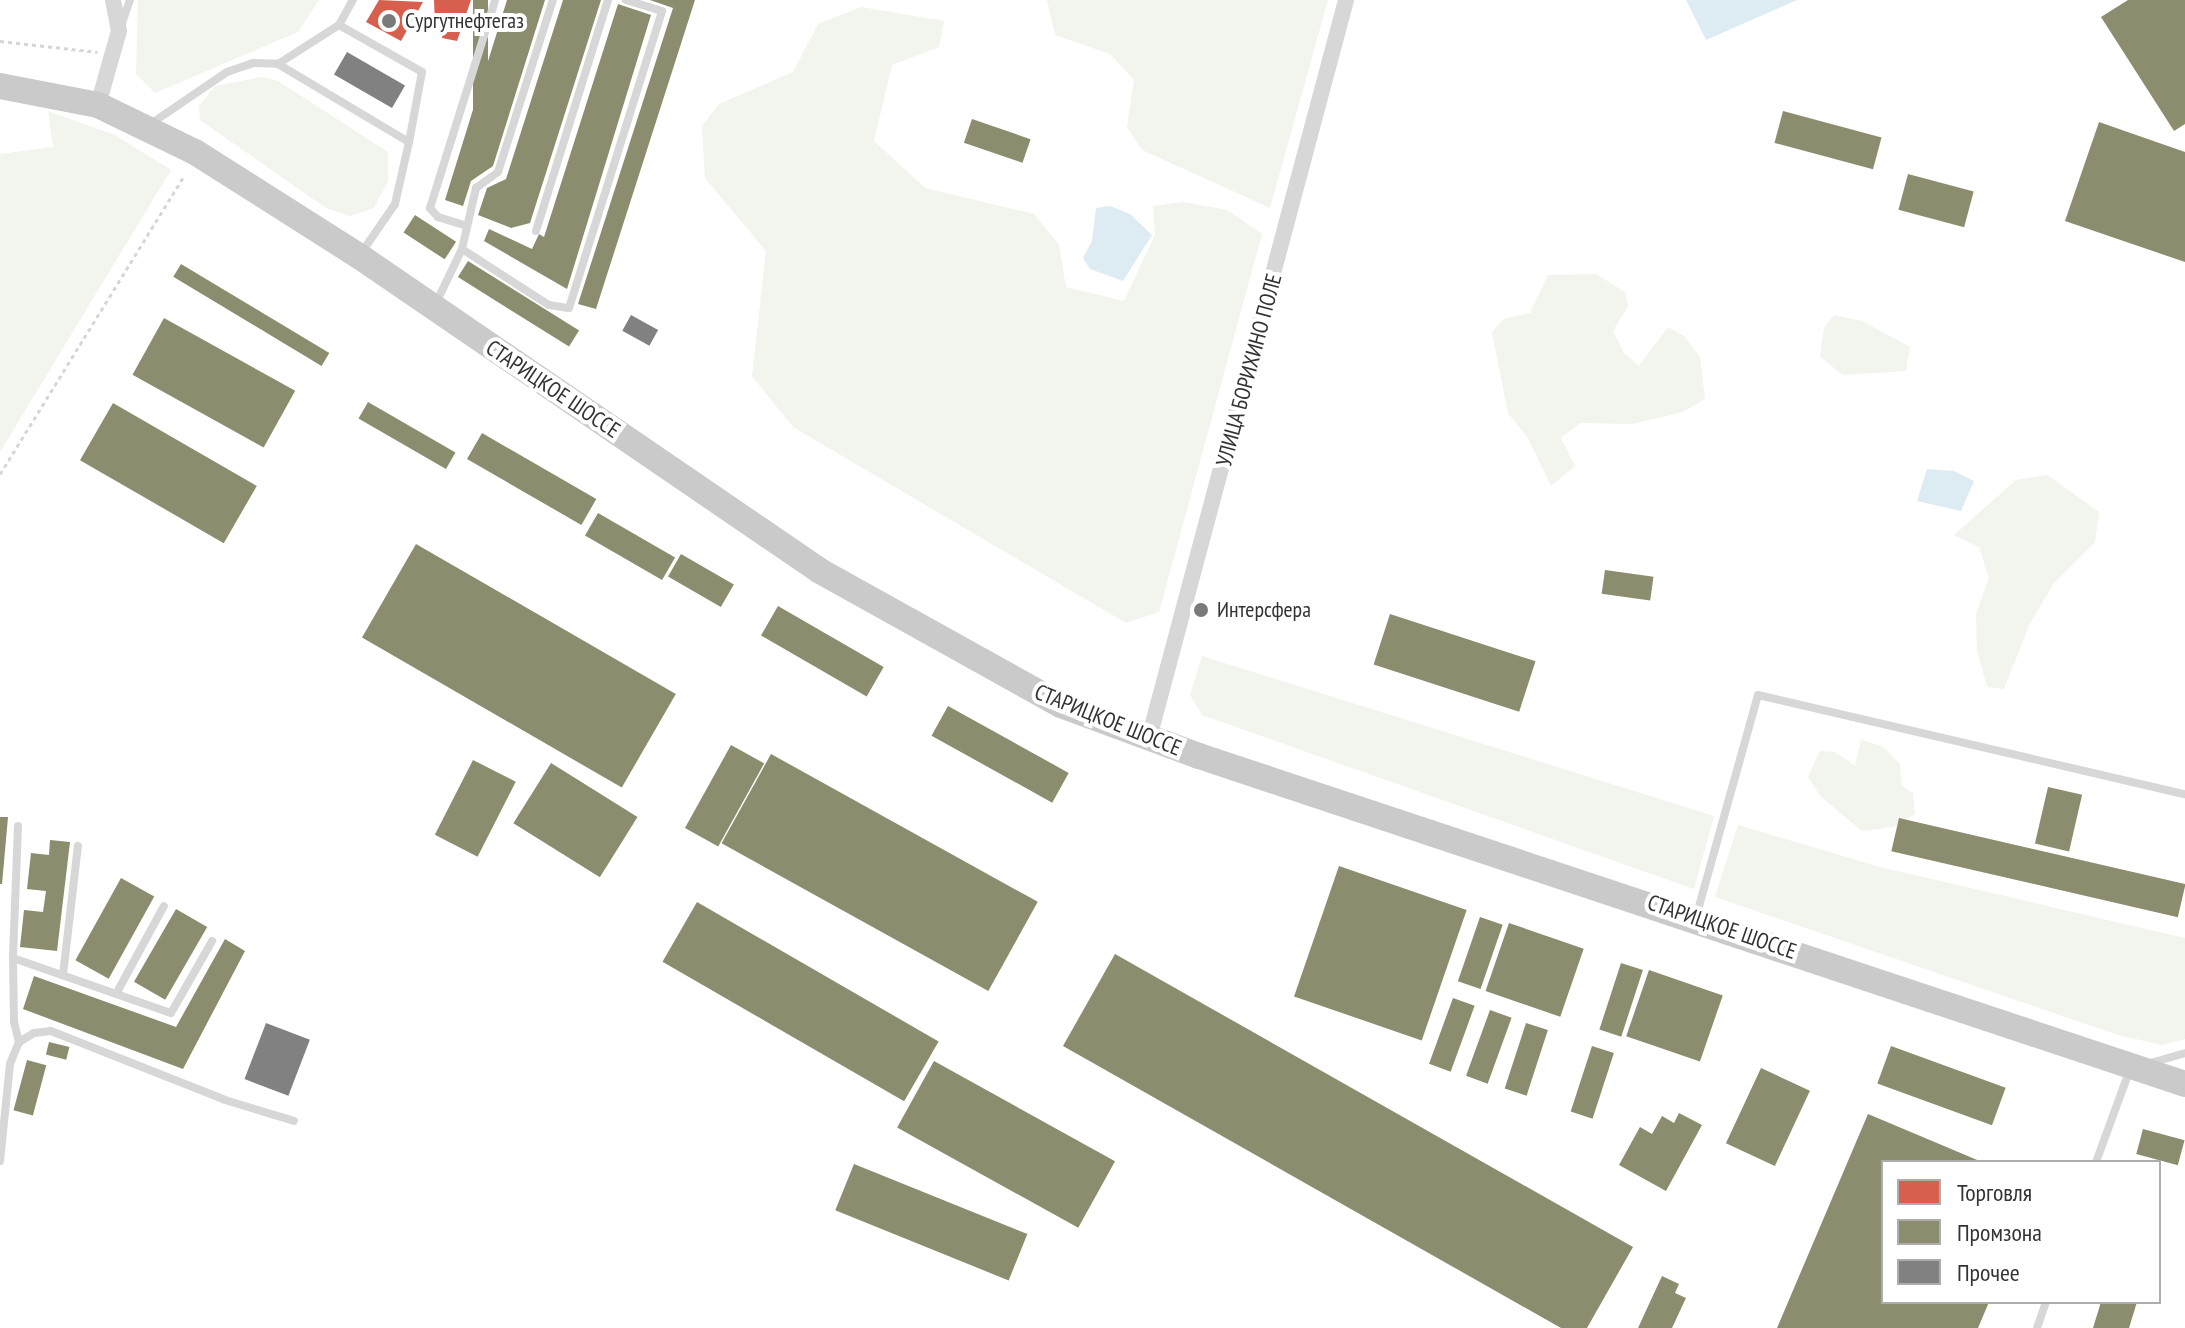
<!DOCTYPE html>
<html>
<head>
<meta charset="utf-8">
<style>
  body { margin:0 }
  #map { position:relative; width:2185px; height:1328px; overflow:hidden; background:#fff; font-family:"PT Sans Narrow",sans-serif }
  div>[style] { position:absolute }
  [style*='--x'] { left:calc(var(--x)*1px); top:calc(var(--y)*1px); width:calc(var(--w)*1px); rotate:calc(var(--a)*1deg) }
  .green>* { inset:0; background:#f1f5ed }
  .water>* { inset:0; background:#ddebf3 }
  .shops>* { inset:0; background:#d6604d }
  .industry>* { inset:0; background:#8c8c6e; transform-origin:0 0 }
  .building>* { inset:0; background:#818181; transform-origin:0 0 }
  .path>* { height:3px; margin-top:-1.5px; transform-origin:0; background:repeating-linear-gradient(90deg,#d6d6d6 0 4px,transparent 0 8px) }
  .service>* { height:8px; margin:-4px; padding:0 4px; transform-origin:4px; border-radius:4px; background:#d7d7d7 }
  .minor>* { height:16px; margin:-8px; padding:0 8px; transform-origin:8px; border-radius:8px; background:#d7d7d7 }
  .primary>* { height:26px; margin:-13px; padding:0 13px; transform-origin:13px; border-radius:13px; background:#cacaca }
  .dots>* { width:22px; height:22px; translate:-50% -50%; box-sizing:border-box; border:4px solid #fff; border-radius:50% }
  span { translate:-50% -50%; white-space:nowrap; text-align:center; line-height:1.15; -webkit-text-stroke:8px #fff; paint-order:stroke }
  .poi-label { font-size:22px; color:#333 }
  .left { translate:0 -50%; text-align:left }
  .street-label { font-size:22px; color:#333 }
  .legend { position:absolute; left:1881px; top:1160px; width:280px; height:144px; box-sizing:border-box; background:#fff; border:2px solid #adadad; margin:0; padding:10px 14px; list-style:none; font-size:24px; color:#333 }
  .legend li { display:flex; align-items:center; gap:16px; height:40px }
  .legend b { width:40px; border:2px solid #adadad }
</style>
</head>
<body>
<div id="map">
  <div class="green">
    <div style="clip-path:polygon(138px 0,319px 0,298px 32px,155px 93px,136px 74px)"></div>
    <div style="clip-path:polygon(1047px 0,1328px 0,1270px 208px,1142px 150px,1127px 127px,1134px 80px,1110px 54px,1055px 35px)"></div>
    <div style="clip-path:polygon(861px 7px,944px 21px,939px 47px,892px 65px,874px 141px,925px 188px,1034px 214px,1059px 245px,1066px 287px,1124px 301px,1155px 235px,1153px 206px,1183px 202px,1227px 210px,1262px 234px,1159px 612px,1126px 623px,793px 427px,752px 376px,766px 251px,705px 178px,702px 126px,719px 104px,793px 72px,818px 24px)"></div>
    <div style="clip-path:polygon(262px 77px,278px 81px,388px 152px,388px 181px,374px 208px,350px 216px,326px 208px,200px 120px,199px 106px,215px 86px)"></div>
    <div style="clip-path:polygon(48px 111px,115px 135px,171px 170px,0 452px,0 154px,53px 147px)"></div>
    <div style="clip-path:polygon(1596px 274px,1625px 292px,1628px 306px,1613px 331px,1624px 353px,1639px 366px,1668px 327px,1684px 336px,1700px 357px,1705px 399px,1683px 412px,1632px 424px,1580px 423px,1561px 438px,1575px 466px,1551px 486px,1528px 438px,1508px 413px,1492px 332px,1503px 319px,1530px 313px,1548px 275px)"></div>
    <div style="clip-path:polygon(1834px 315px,1862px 321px,1910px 347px,1906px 371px,1843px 375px,1820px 357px,1824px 328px)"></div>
    <div style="clip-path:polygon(2047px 475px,2099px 512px,2095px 542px,2054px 583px,2029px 625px,2004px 689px,1987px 687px,1977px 650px,1976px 614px,1989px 578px,1979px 547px,1954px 535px,2016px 480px)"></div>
    <div style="clip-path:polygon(1202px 656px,1714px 816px,1694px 889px,1202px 715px,1190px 695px)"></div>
    <div style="clip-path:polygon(1861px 740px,1882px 746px,1900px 764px,1902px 786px,1913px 793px,1915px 814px,1894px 827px,1862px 831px,1820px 796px,1808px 777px,1820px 751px,1835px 752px,1855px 766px)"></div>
    <div style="clip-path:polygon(1738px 825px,1880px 867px,2185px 938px,2185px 1039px,2162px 1045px,2118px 1035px,1715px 897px)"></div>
  </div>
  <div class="water">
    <div style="clip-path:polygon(1686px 0,1797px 0,1706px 40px)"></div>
    <div style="clip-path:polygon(1110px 206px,1130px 214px,1152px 235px,1123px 281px,1090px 269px,1083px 258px,1092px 241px,1096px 208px)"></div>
    <div style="clip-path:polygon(1927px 469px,1954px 471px,1974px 481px,1961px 511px,1917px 501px)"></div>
  </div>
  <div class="shops">
    <div style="clip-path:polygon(379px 0,423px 2px,401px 41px,366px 22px)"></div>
    <div style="clip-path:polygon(434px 0,471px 0,457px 41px,442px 38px,443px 32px,435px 27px)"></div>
  </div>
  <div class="industry">
    <div style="left:473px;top:0;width:15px;height:134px"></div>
    <div style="clip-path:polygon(507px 0,545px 0,493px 166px,471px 181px,463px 206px,445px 200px)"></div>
    <div style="clip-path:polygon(563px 0,601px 0,530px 223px,511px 228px,478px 215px,487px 188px,506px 179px)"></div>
    <div style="clip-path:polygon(650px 0,695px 0,596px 309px,578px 304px,673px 8px)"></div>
    <div style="clip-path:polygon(2128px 0,2185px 0,2185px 124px,2174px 131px,2101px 17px)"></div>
    <div style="clip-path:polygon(618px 4px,651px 15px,567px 289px,484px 241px,489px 229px,532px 249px,539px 234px,544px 237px)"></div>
    <div style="left:1783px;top:111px;width:102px;height:33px;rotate:15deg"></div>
    <div style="left:972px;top:119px;width:62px;height:25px;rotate:19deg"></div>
    <div style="clip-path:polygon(2099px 122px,2185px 152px,2185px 262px,2065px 221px)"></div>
    <div style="left:1908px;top:174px;width:68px;height:37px;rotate:15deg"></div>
    <div style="left:415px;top:215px;width:49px;height:21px;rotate:33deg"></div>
    <div style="left:468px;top:261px;width:131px;height:19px;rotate:32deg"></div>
    <div style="left:181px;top:264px;width:173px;height:15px;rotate:31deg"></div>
    <div style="left:164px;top:318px;width:150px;height:65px;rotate:29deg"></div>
    <div style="left:368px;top:402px;width:101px;height:19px;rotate:30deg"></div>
    <div style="left:113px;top:403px;width:166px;height:66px;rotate:30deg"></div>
    <div style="left:482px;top:433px;width:132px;height:30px;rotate:30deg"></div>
    <div style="left:598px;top:513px;width:89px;height:26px;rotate:30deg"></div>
    <div style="left:416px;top:544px;width:300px;height:108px;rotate:30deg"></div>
    <div style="left:681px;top:554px;width:61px;height:26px;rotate:30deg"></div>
    <div style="left:1605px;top:570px;width:49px;height:24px;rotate:8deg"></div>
    <div style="left:778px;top:606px;width:122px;height:34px;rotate:30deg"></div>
    <div style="left:1390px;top:614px;width:153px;height:53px;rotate:18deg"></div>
    <div style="left:948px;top:706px;width:138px;height:34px;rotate:29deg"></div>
    <div style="left:731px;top:745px;width:38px;height:95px;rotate:29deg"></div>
    <div style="left:771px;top:754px;width:305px;height:102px;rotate:29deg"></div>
    <div style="left:473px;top:760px;width:48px;height:84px;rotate:27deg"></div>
    <div style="left:551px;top:763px;width:102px;height:71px;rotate:32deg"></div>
    <div style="left:2048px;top:787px;width:35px;height:58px;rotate:13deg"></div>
    <div style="clip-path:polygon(0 817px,8px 817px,2px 884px,0 884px)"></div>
    <div style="left:1899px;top:818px;width:294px;height:34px;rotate:13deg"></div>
    <div style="clip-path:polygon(50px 840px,70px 842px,57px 951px,20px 947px,24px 910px,43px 912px,46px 891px,27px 889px,31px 853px,49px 855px)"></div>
    <div style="left:1339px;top:866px;width:135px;height:138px;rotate:19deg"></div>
    <div style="left:121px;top:878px;width:38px;height:94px;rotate:29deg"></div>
    <div style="left:697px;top:902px;width:279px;height:69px;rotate:30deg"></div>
    <div style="left:176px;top:909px;width:36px;height:84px;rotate:30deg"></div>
    <div style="left:1480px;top:917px;width:24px;height:68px;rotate:19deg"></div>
    <div style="left:1509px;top:923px;width:79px;height:72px;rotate:19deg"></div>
    <div style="clip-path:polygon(225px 939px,245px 951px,183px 1069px,23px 1009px,34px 976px,176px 1027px)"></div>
    <div style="clip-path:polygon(1115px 954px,1633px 1247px,1587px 1328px,1561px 1328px,1063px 1046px)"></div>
    <div style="left:1621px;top:963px;width:23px;height:70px;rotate:18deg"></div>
    <div style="left:1649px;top:970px;width:78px;height:70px;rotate:19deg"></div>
    <div style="left:1453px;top:998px;width:23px;height:70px;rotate:20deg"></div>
    <div style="left:1490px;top:1010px;width:23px;height:70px;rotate:20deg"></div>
    <div style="left:1526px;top:1023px;width:23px;height:69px;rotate:18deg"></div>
    <div style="left:49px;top:1042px;width:21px;height:13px;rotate:14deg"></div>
    <div style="left:1592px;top:1046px;width:23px;height:69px;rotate:18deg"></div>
    <div style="left:1891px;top:1046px;width:122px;height:40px;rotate:20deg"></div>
    <div style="left:27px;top:1060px;width:20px;height:52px;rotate:15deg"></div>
    <div style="left:934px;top:1061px;width:207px;height:76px;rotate:29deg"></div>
    <div style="left:1761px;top:1068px;width:54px;height:83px;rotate:25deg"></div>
    <div style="clip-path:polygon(1679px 1113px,1702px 1125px,1666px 1191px,1619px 1165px,1640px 1127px,1652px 1134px,1662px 1116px,1674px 1123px)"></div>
    <div style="clip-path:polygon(1868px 1114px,1982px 1162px,1883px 1162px,1883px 1302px,1989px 1302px,1978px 1328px,1777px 1328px)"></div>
    <div style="left:2143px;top:1129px;width:43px;height:26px;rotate:15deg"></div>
    <div style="left:854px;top:1164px;width:187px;height:50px;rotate:22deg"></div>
    <div style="clip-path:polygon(1662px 1276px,1679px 1284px,1675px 1293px,1686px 1298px,1672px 1328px,1638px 1328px)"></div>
    <div style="clip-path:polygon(2101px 1302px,2137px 1302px,2129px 1328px,2093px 1328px)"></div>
  </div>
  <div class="building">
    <div style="left:347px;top:52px;width:67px;height:26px;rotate:30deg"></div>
    <div style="left:631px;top:315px;width:31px;height:18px;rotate:29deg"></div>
    <div style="left:266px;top:1023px;width:47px;height:60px;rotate:21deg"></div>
  </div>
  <div class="path">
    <div style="--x:0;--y:41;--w:98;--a:6.5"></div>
    <div style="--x:0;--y:474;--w:352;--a:-58.3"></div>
  </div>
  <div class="service">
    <div style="--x:339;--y:25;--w:29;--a:-61"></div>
    <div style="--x:121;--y:26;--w:28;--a:-71"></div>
    <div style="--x:278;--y:64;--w:72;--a:-32.6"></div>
    <div style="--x:339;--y:25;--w:95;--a:29.5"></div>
    <div style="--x:422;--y:72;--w:71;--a:100.5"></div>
    <div style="--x:149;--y:125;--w:94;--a:-34.2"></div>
    <div style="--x:227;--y:72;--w:28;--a:-19"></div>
    <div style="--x:253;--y:63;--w:25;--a:2"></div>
    <div style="--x:278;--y:64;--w:152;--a:30.8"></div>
    <div style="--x:409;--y:142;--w:64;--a:102.7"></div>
    <div style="--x:395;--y:204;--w:58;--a:124.5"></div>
    <div style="--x:464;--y:225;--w:27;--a:-163"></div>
    <div style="--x:438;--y:217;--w:12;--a:-132"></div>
    <div style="--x:430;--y:208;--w:218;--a:-72.6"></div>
    <div style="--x:536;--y:231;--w:242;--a:-72.7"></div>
    <div style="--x:462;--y:249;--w:103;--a:32.8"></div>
    <div style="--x:549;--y:305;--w:20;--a:9"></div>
    <div style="--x:569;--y:308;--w:311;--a:-72.6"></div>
    <div style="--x:662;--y:11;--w:38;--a:-163"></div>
    <div style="--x:436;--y:303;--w:60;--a:-64.3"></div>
    <div style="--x:462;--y:249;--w:63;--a:-77.1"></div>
    <div style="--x:476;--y:188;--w:27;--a:-36"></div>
    <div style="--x:498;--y:172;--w:181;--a:-72.3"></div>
    <div style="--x:18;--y:826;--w:132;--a:92.2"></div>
    <div style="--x:13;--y:958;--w:64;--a:89.1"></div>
    <div style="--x:14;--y:1022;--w:21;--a:76"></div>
    <div style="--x:1696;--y:917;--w:230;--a:-74.4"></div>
    <div style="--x:1758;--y:695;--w:438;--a:13.1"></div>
    <div style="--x:13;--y:958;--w:167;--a:19.2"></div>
    <div style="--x:171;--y:1013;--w:83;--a:-60.3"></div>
    <div style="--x:63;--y:975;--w:130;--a:-83.4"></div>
    <div style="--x:116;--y:994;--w:100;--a:-61.4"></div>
    <div style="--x:2147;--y:1064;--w:40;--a:-16"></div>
    <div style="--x:0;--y:1161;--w:98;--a:-84.1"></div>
    <div style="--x:10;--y:1064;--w:24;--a:-68"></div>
    <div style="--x:19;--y:1042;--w:17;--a:-31"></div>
    <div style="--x:34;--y:1033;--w:17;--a:-7"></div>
    <div style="--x:51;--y:1031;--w:187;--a:21.6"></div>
    <div style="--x:225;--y:1100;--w:72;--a:16.9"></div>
    <div style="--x:2096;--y:1162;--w:99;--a:-69.9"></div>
    <div style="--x:2037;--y:1328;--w:28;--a:-71"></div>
  </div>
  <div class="minor">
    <div style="--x:98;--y:105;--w:77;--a:-74.2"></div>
    <div style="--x:119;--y:31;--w:32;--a:-101"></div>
    <div style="--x:1149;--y:738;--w:764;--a:-75.05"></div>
  </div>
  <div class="primary">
    <div style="--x:0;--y:86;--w:100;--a:11"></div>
    <div style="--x:98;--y:105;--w:108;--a:25.9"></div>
    <div style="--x:195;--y:152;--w:194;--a:32.4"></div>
    <div style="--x:359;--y:256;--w:558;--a:34.34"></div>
    <div style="--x:820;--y:571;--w:276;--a:29.1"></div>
    <div style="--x:1061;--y:705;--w:147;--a:20.3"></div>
    <div style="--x:1199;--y:756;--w:1039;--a:18.4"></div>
  </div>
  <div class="dots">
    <div style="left:389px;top:21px;background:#7a7a7a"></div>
    <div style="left:1201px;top:610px;background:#7a7a7a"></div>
  </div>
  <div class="poi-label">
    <span class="left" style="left:405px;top:21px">Сургутнефтегаз</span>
    <span class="left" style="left:1217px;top:610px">Интерсфера</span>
  </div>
  <div class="street-label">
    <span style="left:1249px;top:370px;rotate:-75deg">УЛИЦА БОРИХИНО ПОЛЕ</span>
    <span style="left:553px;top:389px;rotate:34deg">СТАРИЦКОЕ ШОССЕ</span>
    <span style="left:1108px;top:720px;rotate:22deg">СТАРИЦКОЕ ШОССЕ</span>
    <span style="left:1722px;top:927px;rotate:19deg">СТАРИЦКОЕ ШОССЕ</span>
  </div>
  <ul class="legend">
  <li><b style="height:22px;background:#d6604d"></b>Торговля</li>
  <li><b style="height:22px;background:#8c8c6e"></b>Промзона</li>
  <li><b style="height:22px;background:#818181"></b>Прочее</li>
  </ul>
</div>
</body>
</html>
